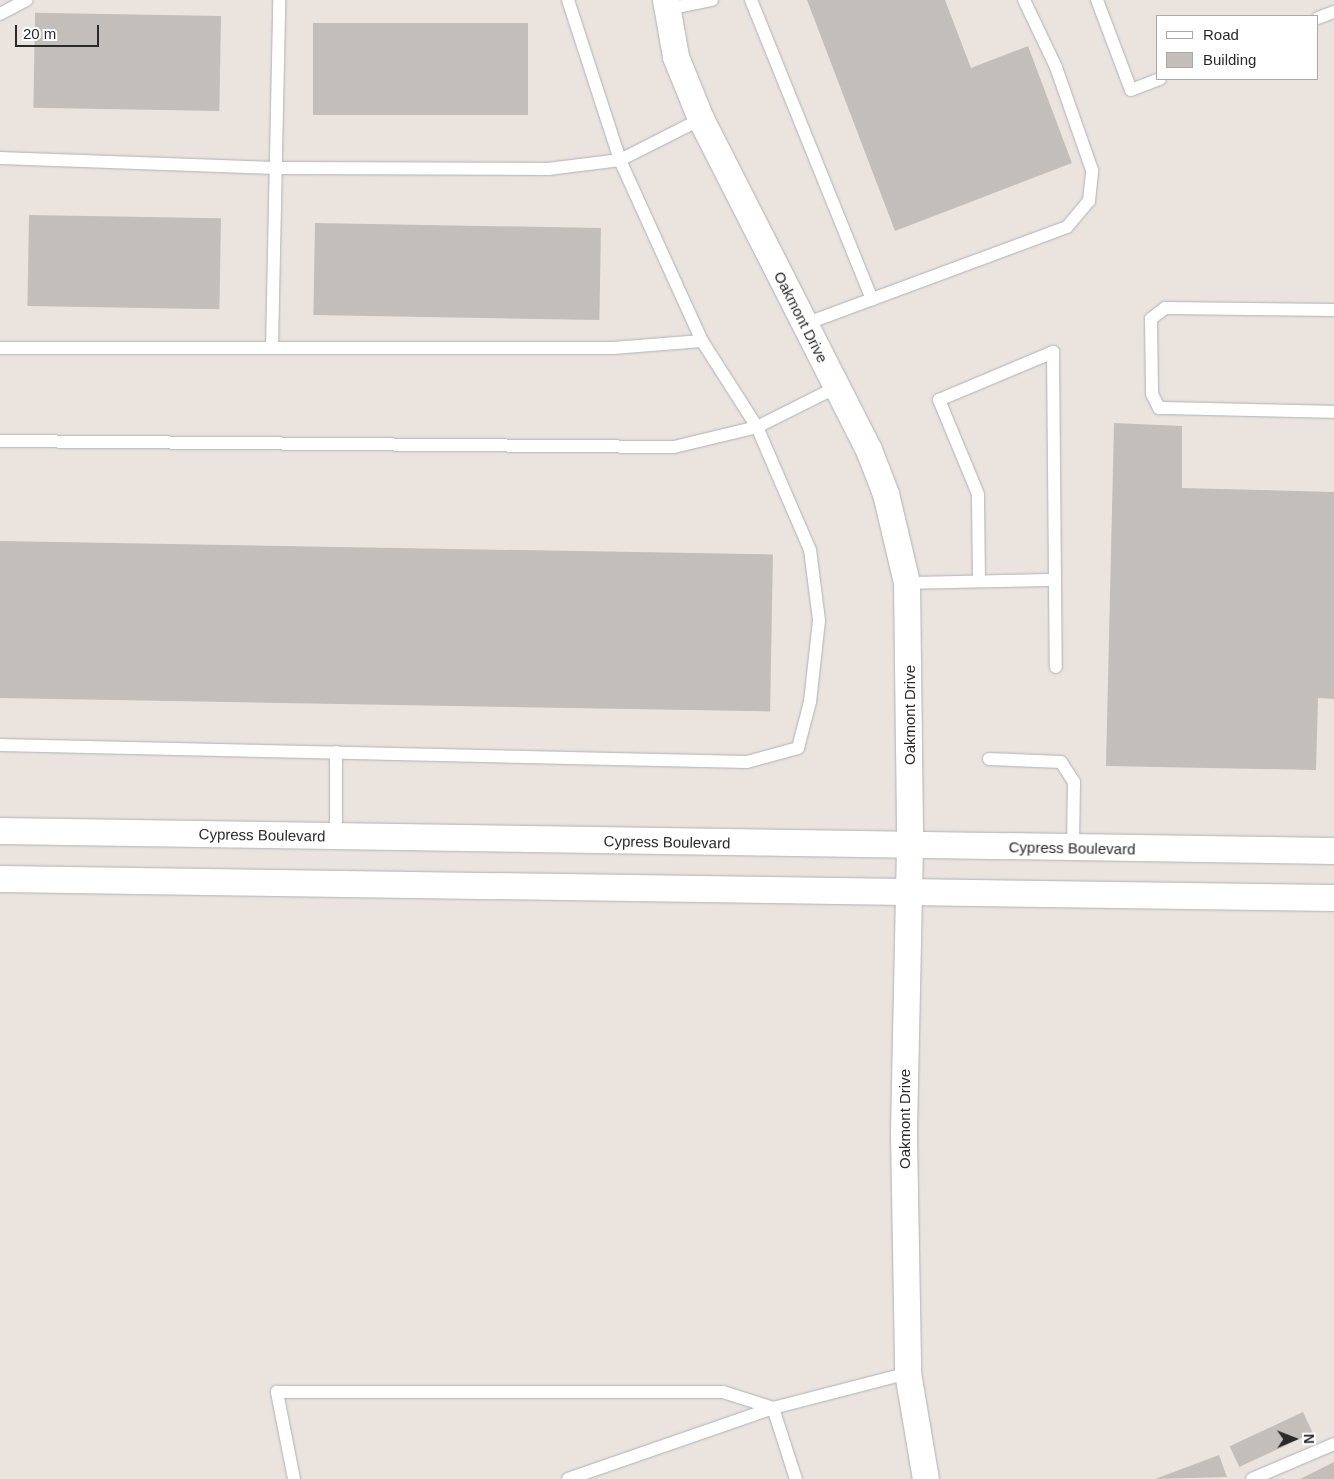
<!DOCTYPE html>
<html>
<head>
<meta charset="utf-8">
<style>
  body { margin:0 }
  #map { position:relative; width:1334px; height:1479px; overflow:hidden; background:#ebe4de; font-family:Helvetica,sans-serif }
  div>[style] { position:absolute }
  [style*='--x'] { left:calc(var(--x)*1px); top:calc(var(--y)*1px); width:calc(var(--w)*1px); rotate:calc(var(--a)*1deg) }
  .building>* { inset:0; background:#c3beba; transform-origin:0 0 }
  .roads { filter:drop-shadow(0 0 1px #afb1b9) drop-shadow(0 0 1px #afb1b9) }
  .lane>* { height:12px; margin:-6px; padding:0 6px; transform-origin:6px; border-radius:6px; background:#fff }
  .street>* { height:26px; margin:-13px; padding:0 13px; transform-origin:13px; border-radius:13px; background:#fff }
  span { translate:-50% -50%; white-space:nowrap; text-align:center; line-height:1.15; -webkit-text-stroke:5px #fff; paint-order:stroke }
  .street-label { font-size:15px; color:#2a2a2a }
  .legend { position:absolute; left:1156px; top:15px; width:162px; height:65px; box-sizing:border-box; background:#fff; border:1px solid #aaa; margin:0; padding:6px 9px; list-style:none; font-size:15px; color:#2a2a2a }
  .legend li { display:flex; align-items:center; gap:10px; height:25px }
  .legend b { width:25px; border:1px solid #aaa }
  .north { position:absolute; left:1269px; top:1414px; width:50px; height:50px; -webkit-text-stroke:4px #fff; paint-order:stroke; rotate:89deg; font-size:14px; font-weight:700; line-height:20px; text-align:center; color:#2a2a2a }
  .north::after { content:''; display:block; margin:auto; width:18px; height:22px; background:#2a2a2a; clip-path:polygon(50% 0,100% 100%,50% 72%,0 100%) }
  .scale { position:absolute; left:15px; top:25px; width:84px; height:22px; box-sizing:border-box; border:2px solid #2a2a2a; border-top:0; padding-left:6px; font-size:15px; line-height:18px; white-space:nowrap; color:#2a2a2a; -webkit-text-stroke:4px #fff; paint-order:stroke }
</style>
</head>
<body>
<div id="map">
  <div class="building">
    <div style="clip-path:polygon(807px 0,945px 0,971px 68px,1028px 46px,1072px 163px,895px 231px)"></div>
    <div style="left:221px;top:16px;width:95px;height:186px;rotate:91deg"></div>
    <div style="left:313px;top:23px;width:215px;height:92px"></div>
    <div style="left:29px;top:215px;width:192px;height:91px;rotate:1deg"></div>
    <div style="left:315px;top:223px;width:286px;height:92px;rotate:1deg"></div>
    <div style="clip-path:polygon(1114px 423px,1182px 426px,1182px 488px,1334px 492px,1334px 699px,1318px 698px,1316px 770px,1106px 766px)"></div>
    <div style="left:0;top:541px;width:773px;height:157px;rotate:1deg"></div>
    <div style="left:1303px;top:1412px;width:23px;height:81px;rotate:65deg"></div>
    <div style="clip-path:polygon(1219px 1455px,1227px 1477px,1155px 1479px)"></div>
    <div style="clip-path:polygon(1334px 1462px,1334px 1479px,1300px 1479px)"></div>
  </div>
  <div class="roads">
    <div class="lane">
      <div style="--x:751;--y:0;--w:323;--a:68"></div>
      <div style="--x:1097;--y:0;--w:96;--a:69.3"></div>
      <div style="--x:1131;--y:90;--w:31;--a:-21"></div>
      <div style="--x:668;--y:9;--w:45;--a:-11.6"></div>
      <div style="--x:0;--y:14;--w:30;--a:-28"></div>
      <div style="--x:1318;--y:18;--w:17;--a:-21"></div>
      <div style="--x:0;--y:158;--w:275;--a:2.1"></div>
      <div style="--x:275;--y:168;--w:273;--a:0.2"></div>
      <div style="--x:548;--y:169;--w:73;--a:-7.1"></div>
      <div style="--x:620;--y:160;--w:168;--a:-108"></div>
      <div style="--x:1334;--y:310;--w:169;--a:-179.3"></div>
      <div style="--x:1165;--y:308;--w:18;--a:142"></div>
      <div style="--x:1151;--y:319;--w:75;--a:89.2"></div>
      <div style="--x:1152;--y:394;--w:16;--a:63"></div>
      <div style="--x:1159;--y:408;--w:175;--a:1.3"></div>
      <div style="--x:805;--y:324;--w:279;--a:-20.3"></div>
      <div style="--x:1067;--y:227;--w:34;--a:-50"></div>
      <div style="--x:1089;--y:201;--w:31;--a:-84"></div>
      <div style="--x:1092;--y:170;--w:109;--a:-109.3"></div>
      <div style="--x:1056;--y:67;--w:74;--a:-115.5"></div>
      <div style="--x:0;--y:348;--w:613;--a:0"></div>
      <div style="--x:613;--y:348;--w:89;--a:-4.5"></div>
      <div style="--x:272;--y:348;--w:348;--a:-88.8"></div>
      <div style="--x:0;--y:441;--w:674;--a:0.51"></div>
      <div style="--x:674;--y:447;--w:85;--a:-13.5"></div>
      <div style="--x:757;--y:427;--w:89;--a:-26.6"></div>
      <div style="--x:979;--y:581;--w:87;--a:-90.7"></div>
      <div style="--x:978;--y:494;--w:102;--a:-112.5"></div>
      <div style="--x:939;--y:400;--w:124;--a:-22.8"></div>
      <div style="--x:1053;--y:352;--w:315;--a:89.5"></div>
      <div style="--x:907;--y:583;--w:148;--a:-1.2"></div>
      <div style="--x:0;--y:745;--w:747;--a:1.3"></div>
      <div style="--x:747;--y:762;--w:53;--a:-15.4"></div>
      <div style="--x:798;--y:748;--w:48;--a:-75.4"></div>
      <div style="--x:810;--y:702;--w:82;--a:-83.7"></div>
      <div style="--x:819;--y:620;--w:71;--a:-97.3"></div>
      <div style="--x:810;--y:550;--w:134;--a:-113.3"></div>
      <div style="--x:757;--y:427;--w:102;--a:-122.6"></div>
      <div style="--x:702;--y:341;--w:199;--a:-114.4"></div>
      <div style="--x:620;--y:160;--w:91;--a:-26.8"></div>
      <div style="--x:989;--y:759;--w:72;--a:2.4"></div>
      <div style="--x:1061;--y:762;--w:24;--a:57"></div>
      <div style="--x:1074;--y:782;--w:65;--a:90.9"></div>
      <div style="--x:336;--y:836;--w:84;--a:-90"></div>
      <div style="--x:294;--y:1479;--w:89;--a:-101.1"></div>
      <div style="--x:277;--y:1392;--w:446;--a:0"></div>
      <div style="--x:723;--y:1392;--w:52;--a:17.7"></div>
      <div style="--x:773;--y:1408;--w:75;--a:72.1"></div>
      <div style="--x:568;--y:1479;--w:217;--a:-19.1"></div>
      <div style="--x:773;--y:1408;--w:139;--a:-14.5"></div>
      <div style="--x:1252;--y:1479;--w:89;--a:-23.1"></div>
    </div>
    <div class="street">
      <div style="--x:666;--y:0;--w:58;--a:80"></div>
      <div style="--x:676;--y:57;--w:67;--a:68"></div>
      <div style="--x:701;--y:119;--w:371;--a:63.1"></div>
      <div style="--x:869;--y:450;--w:47;--a:68.9"></div>
      <div style="--x:886;--y:494;--w:91;--a:76.7"></div>
      <div style="--x:907;--y:583;--w:263;--a:89.3"></div>
      <div style="--x:910;--y:846;--w:288;--a:91.2"></div>
      <div style="--x:904;--y:1134;--w:239;--a:89"></div>
      <div style="--x:908;--y:1373;--w:108;--a:80.4"></div>
      <div style="--x:0;--y:831;--w:1334;--a:0.86"></div>
      <div style="--x:0;--y:879;--w:1334;--a:0.82"></div>
    </div>
  </div>
  <div class="street-label">
    <span style="left:801px;top:317px;rotate:63deg">Oakmont Drive</span>
    <span style="left:910px;top:715px;rotate:-90deg">Oakmont Drive</span>
    <span style="left:262px;top:835px;rotate:1deg">Cypress Boulevard</span>
    <span style="left:667px;top:842px;rotate:1deg">Cypress Boulevard</span>
    <span style="left:1072px;top:848px;rotate:1deg">Cypress Boulevard</span>
    <span style="left:905px;top:1119px;rotate:-90deg">Oakmont Drive</span>
  </div>
  <ul class="legend">
  <li><b style="height:6px;background:#fff"></b>Road</li>
  <li><b style="height:14px;background:#c3beba"></b>Building</li>
  </ul>
  <div class="north">N</div>
  <div class="scale">20 m</div>
</div>
</body>
</html>
